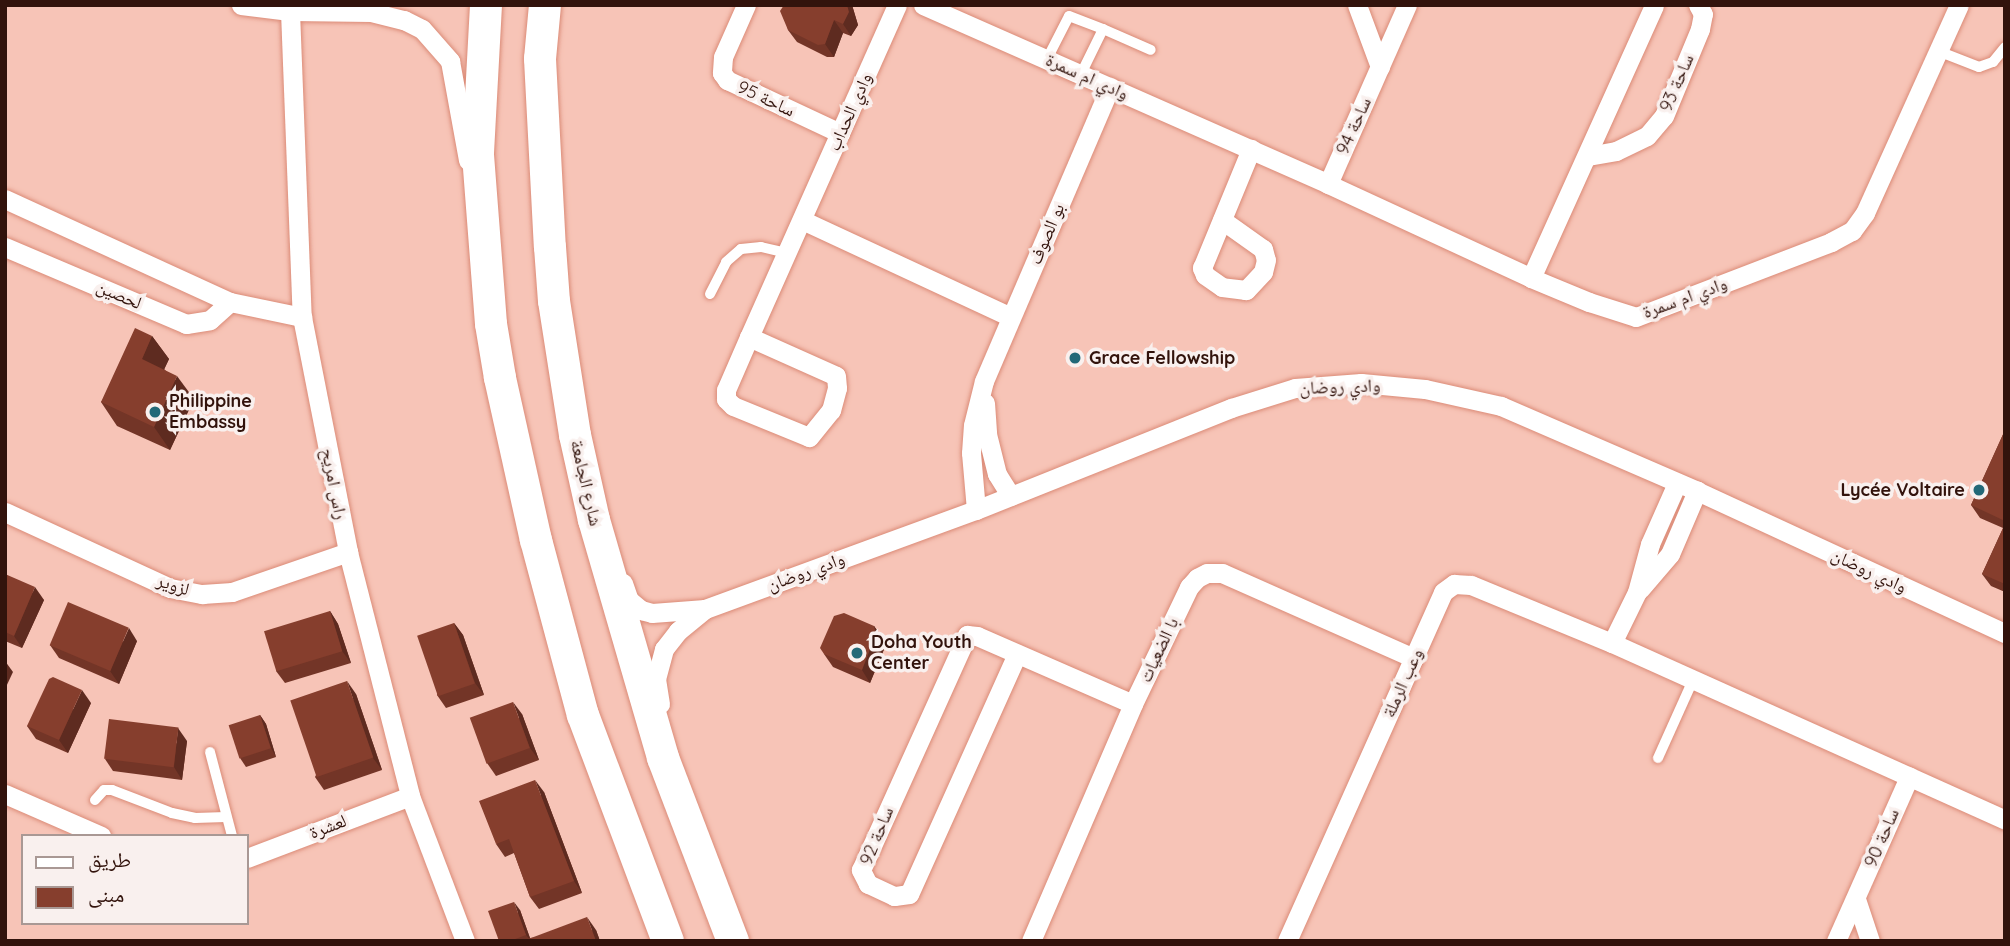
<!DOCTYPE html>
<html>
<head>
<meta charset="utf-8">
<style>
  body { margin:0 }
  #map { position:relative; width:2010px; height:946px; overflow:hidden; background:#f7c4b7; font-family:Quicksand,"Noto Naskh Arabic",sans-serif }
  div>[style] { position:absolute }
  [style*='--x'] { left:calc(var(--x)*1px); top:calc(var(--y)*1px); width:calc(var(--w)*1px); rotate:calc(var(--a)*1deg) }
  .roads { filter:drop-shadow(0 0 2px #db8b77) drop-shadow(0 0 2px #db8b77) }
  .lane>* { height:10px; margin:-5px; padding:0 5px; transform-origin:5px; border-radius:5px; background:#fff }
  .street>* { height:19px; margin:-9.5px; padding:0 9.5px; transform-origin:9.5px; border-radius:9.5px; background:#fff }
  .primary>* { height:32px; margin:-16px; padding:0 16px; transform-origin:16px; border-radius:16px; background:#fff }
  .wall>* { inset:0; background:#733527 }
  .shaded-wall>* { inset:0; background:#5e2b20 }
  .building>* { inset:0; background:#863e2d; transform-origin:0 0 }
  .dots>* { width:19px; height:19px; translate:-50% -50%; box-sizing:border-box; border:4px solid #f9f0ee; border-radius:50% }
  span { translate:-50% -50%; white-space:nowrap; text-align:center; line-height:1.15; -webkit-text-stroke:7px #f9f0ee; paint-order:stroke }
  .street-label { font-size:18px; color:#32130c }
  .poi-label { font-size:18px; color:#32130c; font-weight:700 }
  .left { translate:0 -50%; text-align:left }
  .right { translate:-100% -50%; text-align:right }
  .frame { position:absolute; inset:0; border:7px solid #32130c; pointer-events:none }
  .legend { position:absolute; left:21px; top:834px; width:228px; height:91px; box-sizing:border-box; background:#f9f0ee; border:2px solid #a99894; margin:0; padding:9px 12px; list-style:none; font-size:21px; color:#32130c }
  .legend li { display:flex; align-items:center; gap:14px; height:35px }
  .legend b { width:35px; border:2px solid #a99894 }
</style>
</head>
<body>
<div id="map">
  <div class="roads">
    <div class="lane">
      <div style="--x:1938;--y:51;--w:44;--a:21.3"></div>
      <div style="--x:1979;--y:67;--w:15;--a:-20"></div>
      <div style="--x:1993;--y:62;--w:19;--a:-51"></div>
      <div style="--x:1047;--y:59;--w:48;--a:-62.9"></div>
      <div style="--x:1069;--y:16;--w:36;--a:21"></div>
      <div style="--x:1081;--y:74;--w:50;--a:-63.9"></div>
      <div style="--x:1103;--y:29;--w:52;--a:23.6"></div>
      <div style="--x:710;--y:294;--w:36;--a:-63"></div>
      <div style="--x:726;--y:262;--w:20;--a:-41"></div>
      <div style="--x:741;--y:249;--w:20;--a:-6"></div>
      <div style="--x:761;--y:247;--w:27;--a:13"></div>
      <div style="--x:210;--y:752;--w:87;--a:75.3"></div>
      <div style="--x:1658;--y:758;--w:85;--a:-65.8"></div>
      <div style="--x:95;--y:800;--w:13;--a:-48"></div>
      <div style="--x:104;--y:790;--w:8;--a:0"></div>
      <div style="--x:112;--y:790;--w:64;--a:21"></div>
      <div style="--x:172;--y:813;--w:24;--a:12"></div>
      <div style="--x:195;--y:818;--w:31;--a:-2"></div>
    </div>
    <div class="street">
      <div style="--x:241;--y:5;--w:49;--a:7"></div>
      <div style="--x:290;--y:11;--w:81;--a:0.7"></div>
      <div style="--x:371;--y:12;--w:34;--a:14"></div>
      <div style="--x:404;--y:20;--w:20;--a:27"></div>
      <div style="--x:422;--y:29;--w:43;--a:48.8"></div>
      <div style="--x:450;--y:61;--w:101;--a:79.7"></div>
      <div style="--x:746;--y:5;--w:57;--a:113.9"></div>
      <div style="--x:723;--y:57;--w:16;--a:94"></div>
      <div style="--x:722;--y:73;--w:9;--a:54"></div>
      <div style="--x:727;--y:80;--w:125;--a:25.1"></div>
      <div style="--x:923;--y:5;--w:443;--a:23.8"></div>
      <div style="--x:1328;--y:184;--w:224;--a:24.8"></div>
      <div style="--x:1531;--y:278;--w:63;--a:22.5"></div>
      <div style="--x:1589;--y:302;--w:49;--a:17.7"></div>
      <div style="--x:1636;--y:317;--w:209;--a:-21"></div>
      <div style="--x:1831;--y:242;--w:24;--a:-28"></div>
      <div style="--x:1852;--y:231;--w:22;--a:-54"></div>
      <div style="--x:1865;--y:213;--w:228;--a:-65.7"></div>
      <div style="--x:1357;--y:5;--w:66;--a:69.6"></div>
      <div style="--x:290;--y:11;--w:306;--a:87.8"></div>
      <div style="--x:302;--y:317;--w:239;--a:78.9"></div>
      <div style="--x:348;--y:552;--w:252;--a:75.7"></div>
      <div style="--x:410;--y:796;--w:155;--a:69.2"></div>
      <div style="--x:1588;--y:156;--w:28;--a:-10"></div>
      <div style="--x:1616;--y:151;--w:34;--a:-26"></div>
      <div style="--x:1647;--y:136;--w:26;--a:-50"></div>
      <div style="--x:1664;--y:116;--w:94;--a:-67.5"></div>
      <div style="--x:1700;--y:29;--w:15;--a:-79"></div>
      <div style="--x:1703;--y:14;--w:10;--a:-119"></div>
      <div style="--x:1328;--y:184;--w:196;--a:-66.2"></div>
      <div style="--x:5;--y:199;--w:247;--a:24.6"></div>
      <div style="--x:230;--y:302;--w:74;--a:11.8"></div>
      <div style="--x:802;--y:220;--w:230;--a:24.9"></div>
      <div style="--x:1222;--y:220;--w:50;--a:35.3"></div>
      <div style="--x:1263;--y:249;--w:11;--a:75"></div>
      <div style="--x:1266;--y:260;--w:12;--a:104"></div>
      <div style="--x:1263;--y:272;--w:25;--a:133"></div>
      <div style="--x:1246;--y:290;--w:24;--a:-173"></div>
      <div style="--x:1222;--y:287;--w:21;--a:-145"></div>
      <div style="--x:1205;--y:275;--w:8;--a:-113"></div>
      <div style="--x:1202;--y:268;--w:129;--a:-67.6"></div>
      <div style="--x:5;--y:247;--w:197;--a:23"></div>
      <div style="--x:186;--y:324;--w:24;--a:-9"></div>
      <div style="--x:210;--y:320;--w:27;--a:-42"></div>
      <div style="--x:1531;--y:278;--w:299;--a:-65.7"></div>
      <div style="--x:749;--y:337;--w:95;--a:24.1"></div>
      <div style="--x:836;--y:376;--w:12;--a:85"></div>
      <div style="--x:837;--y:388;--w:23;--a:105"></div>
      <div style="--x:831;--y:410;--w:35;--a:129"></div>
      <div style="--x:809;--y:437;--w:82;--a:-157.8"></div>
      <div style="--x:733;--y:406;--w:10;--a:-135"></div>
      <div style="--x:726;--y:399;--w:9;--a:-90"></div>
      <div style="--x:726;--y:390;--w:58;--a:-66.5"></div>
      <div style="--x:749;--y:337;--w:223;--a:-66"></div>
      <div style="--x:840;--y:133;--w:140;--a:-66"></div>
      <div style="--x:985;--y:403;--w:31;--a:86"></div>
      <div style="--x:987;--y:434;--w:41;--a:76"></div>
      <div style="--x:997;--y:474;--w:26;--a:58"></div>
      <div style="--x:976;--y:510;--w:57;--a:-95"></div>
      <div style="--x:971;--y:453;--w:28;--a:-86"></div>
      <div style="--x:973;--y:425;--w:45;--a:-76"></div>
      <div style="--x:984;--y:381;--w:320;--a:-66.8"></div>
      <div style="--x:5;--y:512;--w:182;--a:24.7"></div>
      <div style="--x:170;--y:588;--w:33;--a:11"></div>
      <div style="--x:202;--y:594;--w:30;--a:-4"></div>
      <div style="--x:232;--y:592;--w:123;--a:-19"></div>
      <div style="--x:623;--y:583;--w:18;--a:71"></div>
      <div style="--x:629;--y:600;--w:16;--a:40"></div>
      <div style="--x:641;--y:610;--w:11;--a:15"></div>
      <div style="--x:652;--y:613;--w:53;--a:-4.3"></div>
      <div style="--x:705;--y:609;--w:289;--a:-20.1"></div>
      <div style="--x:976;--y:510;--w:275;--a:-21.8"></div>
      <div style="--x:1231;--y:408;--w:67;--a:-17.4"></div>
      <div style="--x:1295;--y:388;--w:66;--a:-4.3"></div>
      <div style="--x:1361;--y:383;--w:64;--a:5.4"></div>
      <div style="--x:1425;--y:389;--w:78;--a:12.6"></div>
      <div style="--x:1501;--y:406;--w:214;--a:23.4"></div>
      <div style="--x:1697;--y:491;--w:339;--a:24.8"></div>
      <div style="--x:1640;--y:589;--w:46;--a:-49.4"></div>
      <div style="--x:1670;--y:554;--w:69;--a:-66.8"></div>
      <div style="--x:1612;--y:643;--w:57;--a:-63.9"></div>
      <div style="--x:1637;--y:592;--w:50;--a:-74.8"></div>
      <div style="--x:1650;--y:544;--w:67;--a:-66.1"></div>
      <div style="--x:1017;--y:654;--w:263;--a:114.2"></div>
      <div style="--x:909;--y:894;--w:15;--a:172"></div>
      <div style="--x:894;--y:896;--w:29;--a:-155"></div>
      <div style="--x:868;--y:884;--w:16;--a:-117"></div>
      <div style="--x:861;--y:870;--w:258;--a:-65.7"></div>
      <div style="--x:967;--y:635;--w:10;--a:6"></div>
      <div style="--x:977;--y:636;--w:170;--a:23.6"></div>
      <div style="--x:660;--y:704;--w:25;--a:-99"></div>
      <div style="--x:656;--y:679;--w:31;--a:-75"></div>
      <div style="--x:664;--y:649;--w:23;--a:-52"></div>
      <div style="--x:678;--y:631;--w:35;--a:-39"></div>
      <div style="--x:5;--y:794;--w:105;--a:23.6"></div>
      <div style="--x:247;--y:858;--w:174;--a:-20.8"></div>
      <div style="--x:1856;--y:899;--w:44;--a:71.6"></div>
      <div style="--x:1031;--y:941;--w:258;--a:-66.7"></div>
      <div style="--x:1133;--y:704;--w:130;--a:-64.4"></div>
      <div style="--x:1189;--y:587;--w:12;--a:-48"></div>
      <div style="--x:1197;--y:578;--w:11;--a:-27"></div>
      <div style="--x:1207;--y:573;--w:15;--a:0"></div>
      <div style="--x:1222;--y:573;--w:210;--a:23.9"></div>
      <div style="--x:1287;--y:941;--w:382;--a:-65.9"></div>
      <div style="--x:1443;--y:592;--w:14;--a:-36"></div>
      <div style="--x:1454;--y:584;--w:17;--a:3"></div>
      <div style="--x:1471;--y:585;--w:152;--a:22.4"></div>
      <div style="--x:1612;--y:643;--w:431;--a:24.2"></div>
      <div style="--x:1836;--y:941;--w:180;--a:-66"></div>
    </div>
    <div class="primary">
      <div style="--x:486;--y:5;--w:150;--a:93.1"></div>
      <div style="--x:478;--y:155;--w:169;--a:85.6"></div>
      <div style="--x:491;--y:324;--w:55;--a:80.5"></div>
      <div style="--x:500;--y:378;--w:166;--a:77.5"></div>
      <div style="--x:536;--y:540;--w:181;--a:75"></div>
      <div style="--x:583;--y:715;--w:241;--a:69.4"></div>
      <div style="--x:545;--y:5;--w:54;--a:95.3"></div>
      <div style="--x:540;--y:59;--w:188;--a:87"></div>
      <div style="--x:550;--y:247;--w:54;--a:85.8"></div>
      <div style="--x:554;--y:301;--w:136;--a:81.1"></div>
      <div style="--x:575;--y:435;--w:87;--a:77.4"></div>
      <div style="--x:594;--y:520;--w:248;--a:73.8"></div>
      <div style="--x:663;--y:758;--w:196;--a:69.1"></div>
    </div>
  </div>
  <div class="wall">
    <div style="clip-path:polygon(784px 5px,852px 5px,858px 25px,851px 36px,843px 33px,834px 57px,827px 57px,797px 42px,788px 30px)"></div>
    <div style="clip-path:polygon(152px 336px,169px 359px,164px 369px,194px 399px,170px 450px,117px 426px,101px 402px)"></div>
    <div style="clip-path:polygon(2005px 430px,2005px 592px,1991px 586px,1982px 574px,2003px 528px,1980px 518px,1971px 505px)"></div>
    <div style="clip-path:polygon(5px 574px,44px 600px,22px 648px,5px 641px)"></div>
    <div style="clip-path:polygon(330px 611px,338px 624px,351px 663px,285px 683px,276px 671px)"></div>
    <div style="clip-path:polygon(454px 623px,463px 635px,484px 695px,446px 708px,437px 695px)"></div>
    <div style="clip-path:polygon(874px 626px,883px 639px,885px 647px,870px 683px,833px 667px,824px 654px)"></div>
    <div style="clip-path:polygon(137px 641px,119px 684px,59px 658px,50px 645px)"></div>
    <div style="clip-path:polygon(356px 694px,382px 770px,324px 790px,315px 777px)"></div>
    <div style="clip-path:polygon(91px 703px,68px 753px,36px 739px,27px 726px)"></div>
    <div style="clip-path:polygon(522px 714px,539px 760px,496px 776px,487px 763px)"></div>
    <div style="clip-path:polygon(260px 715px,266px 724px,276px 757px,246px 767px,240px 758px)"></div>
    <div style="clip-path:polygon(187px 741px,182px 780px,113px 771px,105px 759px)"></div>
    <div style="clip-path:polygon(544px 792px,582px 893px,539px 909px,530px 897px,514px 853px,505px 857px,496px 844px)"></div>
    <div style="clip-path:polygon(520px 910px,530px 938px,596px 930px,600px 941px,499px 941px)"></div>
  </div>
  <div class="shaded-wall">
    <div style="clip-path:polygon(847px 5px,852px 5px,858px 25px,851px 36px,843px 24px)"></div>
    <div style="clip-path:polygon(834px 20px,843px 33px,834px 57px,825px 44px)"></div>
    <div style="clip-path:polygon(152px 336px,169px 359px,158px 383px,142px 359px)"></div>
    <div style="clip-path:polygon(177px 376px,194px 399px,170px 450px,154px 427px)"></div>
    <div style="clip-path:polygon(35px 587px,44px 600px,22px 648px,14px 636px)"></div>
    <div style="clip-path:polygon(330px 611px,338px 624px,351px 663px,342px 651px)"></div>
    <div style="clip-path:polygon(454px 623px,463px 635px,484px 695px,475px 683px)"></div>
    <div style="clip-path:polygon(874px 626px,883px 639px,885px 647px,870px 683px,862px 670px)"></div>
    <div style="clip-path:polygon(129px 628px,137px 641px,119px 684px,110px 671px)"></div>
    <div style="clip-path:polygon(5px 661px,13px 672px,5px 689px)"></div>
    <div style="clip-path:polygon(347px 681px,356px 694px,382px 770px,373px 758px)"></div>
    <div style="clip-path:polygon(82px 690px,91px 703px,68px 753px,59px 740px)"></div>
    <div style="clip-path:polygon(513px 702px,522px 714px,539px 760px,530px 748px)"></div>
    <div style="clip-path:polygon(260px 715px,266px 724px,276px 757px,271px 748px)"></div>
    <div style="clip-path:polygon(178px 728px,187px 741px,182px 780px,174px 767px)"></div>
    <div style="clip-path:polygon(535px 780px,544px 792px,582px 893px,574px 881px)"></div>
    <div style="clip-path:polygon(514px 902px,520px 910px,531px 941px,526px 935px)"></div>
    <div style="clip-path:polygon(587px 917px,596px 930px,600px 941px,596px 941px)"></div>
  </div>
  <div class="building">
    <div style="clip-path:polygon(784px 5px,847px 5px,849px 12px,843px 24px,834px 20px,825px 44px,818px 45px,788px 30px,780px 11px)"></div>
    <div style="clip-path:polygon(135px 328px,152px 336px,142px 359px,177px 376px,154px 427px,101px 402px)"></div>
    <div style="clip-path:polygon(2005px 430px,2005px 521px,1971px 505px)"></div>
    <div style="clip-path:polygon(2005px 524px,2005px 584px,1982px 574px)"></div>
    <div style="clip-path:polygon(5px 574px,35px 587px,14px 636px,5px 632px)"></div>
    <div style="left:68px;top:602px;width:66px;height:47px;rotate:23deg"></div>
    <div style="left:330px;top:611px;width:42px;height:69px;rotate:73deg"></div>
    <div style="clip-path:polygon(844px 613px,874px 626px,876px 634px,862px 670px,824px 654px,820px 648px,834px 616px)"></div>
    <div style="left:454px;top:623px;width:64px;height:39px;rotate:71deg"></div>
    <div style="clip-path:polygon(53px 677px,82px 690px,59px 740px,27px 726px,49px 679px)"></div>
    <div style="left:347px;top:681px;width:81px;height:60px;rotate:71deg"></div>
    <div style="left:513px;top:702px;width:49px;height:46px;rotate:70deg"></div>
    <div style="left:260px;top:715px;width:35px;height:33px;rotate:72deg"></div>
    <div style="left:109px;top:719px;width:70px;height:40px;rotate:7deg"></div>
    <div style="clip-path:polygon(535px 780px,574px 881px,530px 897px,509px 839px,496px 844px,479px 801px)"></div>
    <div style="clip-path:polygon(514px 902px,526px 935px,510px 941px,499px 941px,488px 911px)"></div>
    <div style="clip-path:polygon(587px 917px,596px 941px,523px 941px)"></div>
  </div>
  <div class="dots">
    <div style="left:1075px;top:358px;background:#236978"></div>
    <div style="left:155px;top:412px;background:#236978"></div>
    <div style="left:1979px;top:490px;background:#236978"></div>
    <div style="left:857px;top:653px;background:#236978"></div>
  </div>
  <div class="street-label">
    <span style="left:1087px;top:77px;rotate:24deg">وادي ام سمرة</span>
    <span style="left:1677px;top:83px;rotate:-67deg">ساحة 93</span>
    <span style="left:766px;top:99px;rotate:25deg">ساحة 95</span>
    <span style="left:850px;top:112px;rotate:-66deg">وادي الحداب</span>
    <span style="left:1354px;top:126px;rotate:-66deg">ساحة 94</span>
    <span style="left:1047px;top:234px;rotate:-67deg">بو الصوف</span>
    <span style="left:119px;top:295px;rotate:23deg">لحصين</span>
    <span style="left:1685px;top:298px;rotate:-20deg">وادي ام سمرة</span>
    <span style="left:1340px;top:387px;rotate:-2deg">وادي روضان</span>
    <span style="left:586px;top:483px;rotate:77deg">شارع الجامعة</span>
    <span style="left:334px;top:484px;rotate:79deg">راس امريح</span>
    <span style="left:1869px;top:571px;rotate:25deg">وادي روضان</span>
    <span style="left:806px;top:572px;rotate:-20deg">وادي روضان</span>
    <span style="left:173px;top:585px;rotate:18deg">لزوير</span>
    <span style="left:1159px;top:650px;rotate:-65deg">با الضعيات</span>
    <span style="left:1403px;top:683px;rotate:-66deg">وعب الرملة</span>
    <span style="left:328px;top:827px;rotate:-21deg">لعشرة</span>
    <span style="left:877px;top:836px;rotate:-68deg">ساحة 92</span>
    <span style="left:1882px;top:838px;rotate:-67deg">ساحة 90</span>
  </div>
  <div class="poi-label">
    <span class="left" style="left:1089px;top:358px">Grace Fellowship</span>
    <span class="left" style="left:169px;top:412px">Philippine<br>Embassy</span>
    <span class="right" style="left:1965px;top:490px">Lycée Voltaire</span>
    <span class="left" style="left:871px;top:653px">Doha Youth<br>Center</span>
  </div>
  <div class="frame"></div>
  <ul class="legend">
  <li><b style="height:9px;background:#fff"></b>طريق</li>
  <li><b style="height:19px;background:#863e2d"></b>مبنى</li>
  </ul>
</div>
</body>
</html>
